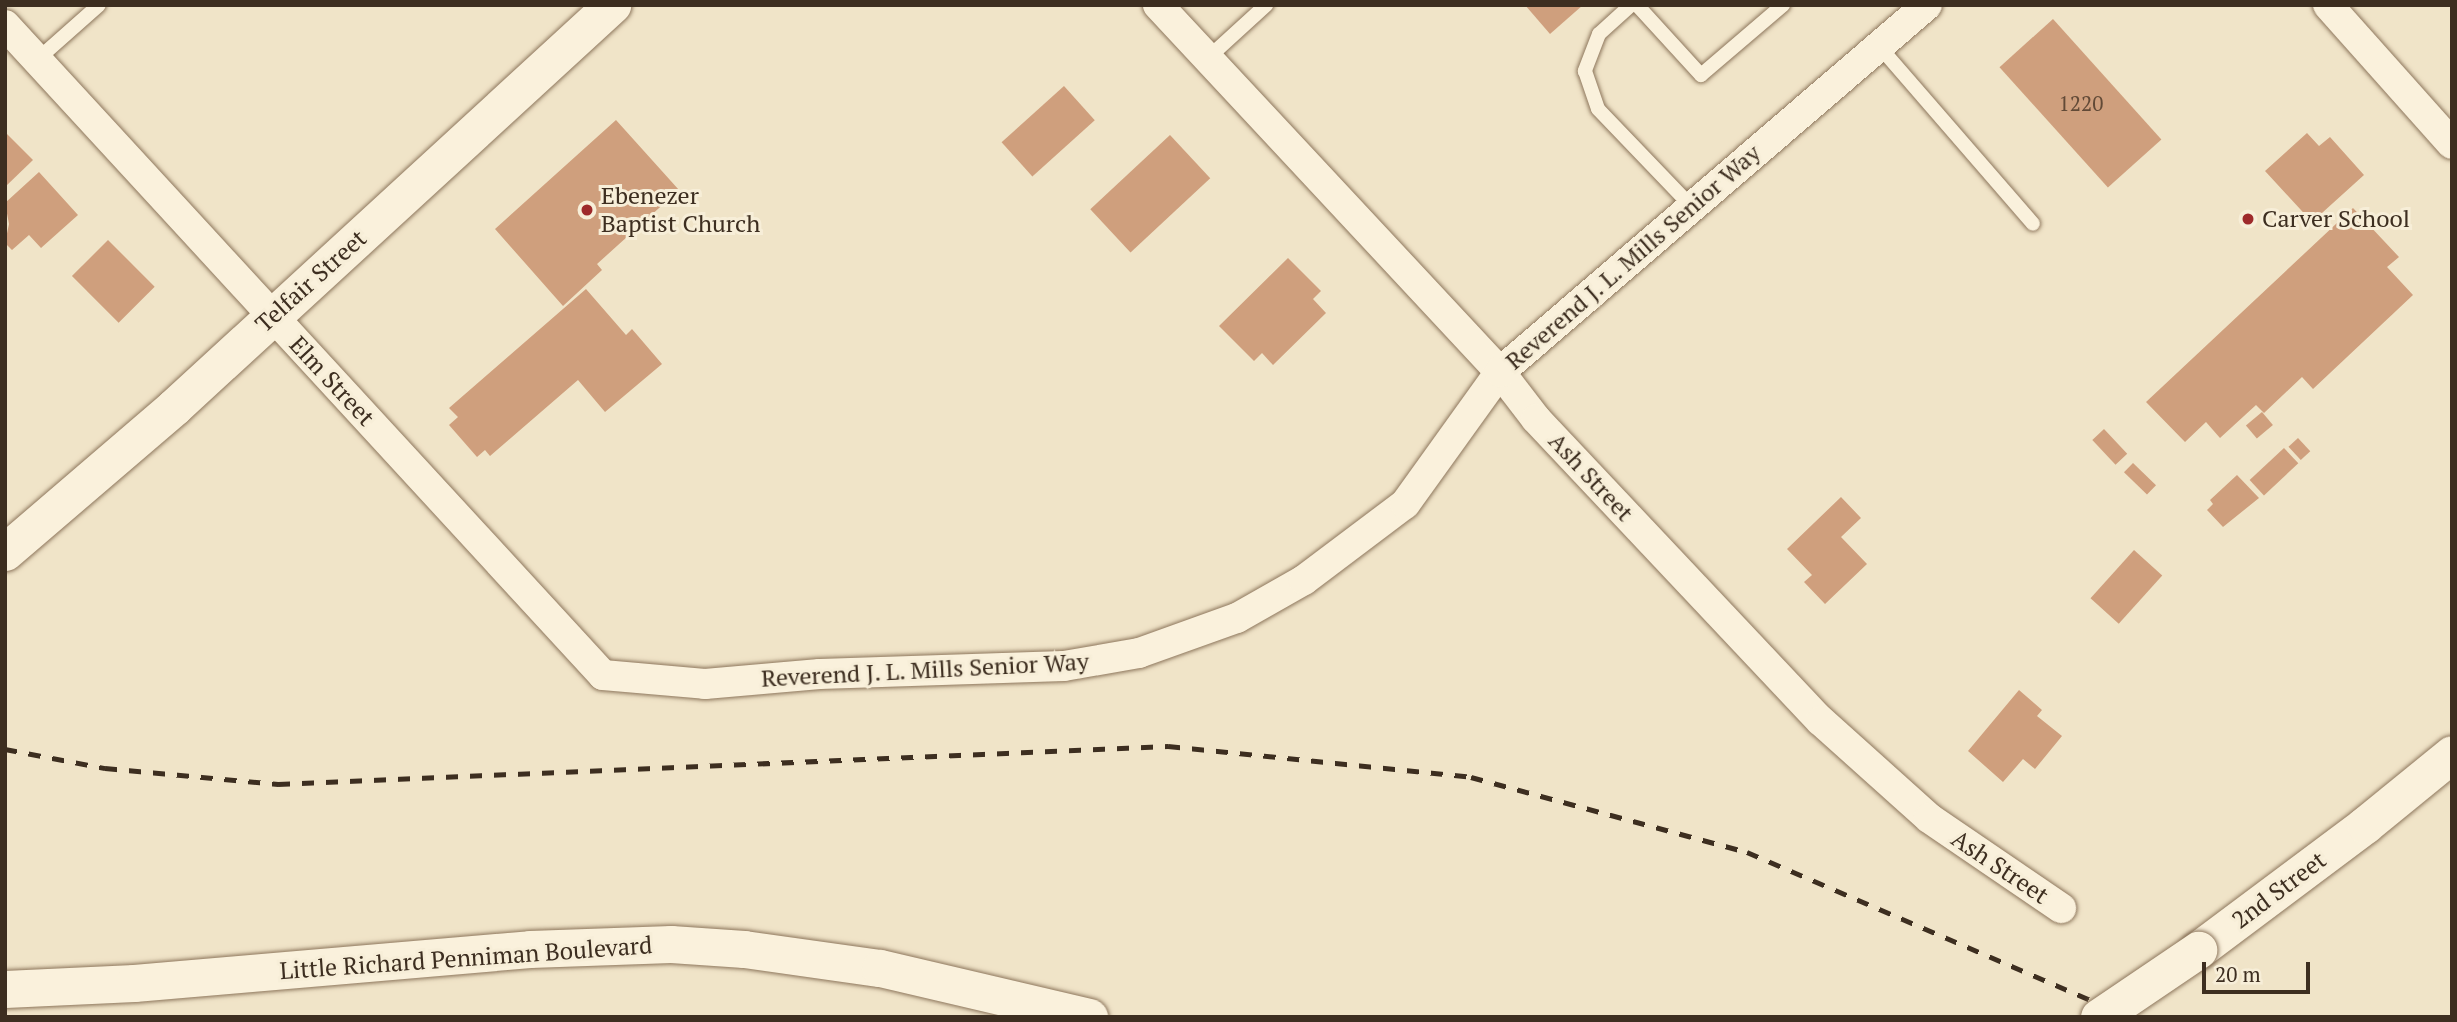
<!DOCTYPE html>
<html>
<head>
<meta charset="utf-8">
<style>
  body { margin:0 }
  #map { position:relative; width:2457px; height:1022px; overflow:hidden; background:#f0e4c8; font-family:"PT Serif",serif }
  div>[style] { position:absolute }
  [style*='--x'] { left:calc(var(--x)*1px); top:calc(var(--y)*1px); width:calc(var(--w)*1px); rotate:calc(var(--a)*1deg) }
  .building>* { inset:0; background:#cf9f7d; transform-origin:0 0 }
  .roads { filter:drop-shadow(0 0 2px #8d765c) drop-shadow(0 0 2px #8d765c) }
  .service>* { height:14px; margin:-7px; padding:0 7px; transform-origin:7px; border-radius:7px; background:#faf1dc }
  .minor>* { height:30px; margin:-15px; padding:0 15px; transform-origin:15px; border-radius:15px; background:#faf1dc }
  .tertiary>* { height:37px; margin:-18.5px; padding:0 18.5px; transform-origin:18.5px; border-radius:18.5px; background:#faf1dc }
  .rail>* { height:5px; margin-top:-2.5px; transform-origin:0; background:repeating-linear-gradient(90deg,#3d2e20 0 12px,transparent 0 24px) }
  .bridges { filter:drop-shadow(0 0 2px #8d765c) drop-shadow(0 0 2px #8d765c) }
  .tertiary-bridge>* { height:37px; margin:-18.5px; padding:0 18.5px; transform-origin:18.5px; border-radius:18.5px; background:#faf1dc }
  .dots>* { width:19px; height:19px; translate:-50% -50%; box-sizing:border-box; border:4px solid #f7eed8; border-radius:50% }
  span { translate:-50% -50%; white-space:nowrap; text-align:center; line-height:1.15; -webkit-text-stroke:6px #f7eed8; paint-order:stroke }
  .number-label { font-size:21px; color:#624a37 }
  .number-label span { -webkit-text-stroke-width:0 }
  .poi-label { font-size:24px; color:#3d2e20 }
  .left { translate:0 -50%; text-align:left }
  .street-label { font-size:24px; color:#3d2e20 }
  .frame { position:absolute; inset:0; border:7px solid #3d2e20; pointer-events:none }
  .scale { position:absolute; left:2202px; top:962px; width:108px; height:32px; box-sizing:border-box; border:4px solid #3d2e20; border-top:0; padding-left:9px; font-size:21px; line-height:24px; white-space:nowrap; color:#3d2e20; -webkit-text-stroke:5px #f7eed8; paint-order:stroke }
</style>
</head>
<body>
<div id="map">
  <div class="building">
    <div style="clip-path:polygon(1525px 5px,1583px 5px,1550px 34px)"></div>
    <div style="left:2053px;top:19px;width:162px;height:72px;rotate:48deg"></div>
    <div style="left:1064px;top:86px;width:46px;height:84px;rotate:48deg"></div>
    <div style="clip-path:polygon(616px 120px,679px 190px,597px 264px,602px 270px,563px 306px,495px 229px)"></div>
    <div style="clip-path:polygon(5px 132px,33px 160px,5px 187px)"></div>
    <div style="clip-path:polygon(2307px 133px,2319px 146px,2330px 137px,2364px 175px,2312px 222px,2265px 171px)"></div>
    <div style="left:1170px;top:135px;width:59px;height:109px;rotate:47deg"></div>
    <div style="clip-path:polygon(39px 172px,78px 215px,41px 248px,29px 235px,12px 250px,5px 243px,9px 224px,5px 203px)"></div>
    <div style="clip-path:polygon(2353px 208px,2399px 257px,2387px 267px,2413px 295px,2313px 389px,2302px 377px,2264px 413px,2256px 405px,2220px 438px,2206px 422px,2185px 442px,2146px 402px)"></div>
    <div style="left:108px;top:240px;width:66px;height:51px;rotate:45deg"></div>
    <div style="clip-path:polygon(1288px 258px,1321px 291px,1313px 299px,1326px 313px,1273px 365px,1262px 353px,1254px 361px,1219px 326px)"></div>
    <div style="clip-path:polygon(586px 289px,626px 335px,632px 329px,662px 364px,605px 412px,578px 380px,490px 456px,485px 450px,477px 457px,449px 425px,458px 417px,449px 408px)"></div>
    <div style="left:2262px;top:412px;width:17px;height:21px;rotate:50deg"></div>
    <div style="left:2104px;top:429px;width:34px;height:16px;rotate:47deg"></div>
    <div style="left:2298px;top:438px;width:18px;height:13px;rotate:47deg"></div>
    <div style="left:2284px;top:448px;width:21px;height:47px;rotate:47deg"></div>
    <div style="left:2133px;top:463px;width:32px;height:13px;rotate:44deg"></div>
    <div style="clip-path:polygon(2237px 475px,2259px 498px,2223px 527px,2207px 510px,2213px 504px,2210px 500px)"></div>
    <div style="clip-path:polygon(1841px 497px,1861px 518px,1841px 537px,1867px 564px,1825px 604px,1804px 582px,1812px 575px,1787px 549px)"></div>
    <div style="left:2134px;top:550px;width:38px;height:65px;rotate:42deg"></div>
    <div style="clip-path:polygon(2019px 690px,2042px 710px,2037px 716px,2062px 736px,2035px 769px,2023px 759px,2003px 782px,1968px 751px)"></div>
  </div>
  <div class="roads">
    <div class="service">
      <div style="--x:1631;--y:5;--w:43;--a:137.8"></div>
      <div style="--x:1599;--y:34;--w:40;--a:111"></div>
      <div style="--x:1585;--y:71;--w:40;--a:71.1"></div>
      <div style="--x:1598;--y:109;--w:133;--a:46.2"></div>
      <div style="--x:1637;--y:5;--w:95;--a:47.6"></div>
      <div style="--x:1701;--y:75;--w:108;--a:-40.5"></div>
      <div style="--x:1879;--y:46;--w:235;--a:49.1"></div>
      <div style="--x:1208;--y:58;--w:79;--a:-42.4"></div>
      <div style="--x:38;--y:59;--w:81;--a:-41.5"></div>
    </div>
    <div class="minor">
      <div style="--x:1158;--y:5;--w:502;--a:47.02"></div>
      <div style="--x:1500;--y:372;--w:59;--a:52.5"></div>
      <div style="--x:1536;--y:419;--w:415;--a:46.7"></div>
      <div style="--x:1821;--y:721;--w:145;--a:41.9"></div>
      <div style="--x:1929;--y:818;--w:160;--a:34.3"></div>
      <div style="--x:2328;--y:5;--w:186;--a:48.3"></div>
      <div style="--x:5;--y:25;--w:883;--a:47.39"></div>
      <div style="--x:603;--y:675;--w:102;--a:5"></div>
      <div style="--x:705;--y:684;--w:115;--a:-5"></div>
      <div style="--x:820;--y:674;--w:244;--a:-1.9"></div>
      <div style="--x:1064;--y:666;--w:76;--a:-9.8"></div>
      <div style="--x:1139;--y:653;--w:104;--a:-19.7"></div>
      <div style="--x:1237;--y:618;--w:77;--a:-29.6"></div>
      <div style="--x:1304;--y:580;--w:126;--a:-37"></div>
      <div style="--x:1405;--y:504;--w:163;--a:-54.3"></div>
      <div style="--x:1500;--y:372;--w:563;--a:-40.68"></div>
    </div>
    <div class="tertiary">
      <div style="--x:5;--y:552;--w:223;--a:-40.6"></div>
      <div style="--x:174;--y:407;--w:595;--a:-42.55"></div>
      <div style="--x:2198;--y:950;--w:209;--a:-36.8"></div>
      <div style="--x:2365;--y:825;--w:112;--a:-39.2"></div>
      <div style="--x:5;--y:989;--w:129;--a:-2.7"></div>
      <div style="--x:134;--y:983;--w:397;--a:-4.9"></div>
      <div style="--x:530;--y:949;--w:141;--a:-2"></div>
      <div style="--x:671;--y:944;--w:73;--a:3.9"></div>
      <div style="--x:744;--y:949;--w:137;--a:8"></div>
      <div style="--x:880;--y:968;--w:215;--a:13.2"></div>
    </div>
  </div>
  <div class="rail">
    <div style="--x:5;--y:749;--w:102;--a:10.8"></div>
    <div style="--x:105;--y:768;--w:174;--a:5.3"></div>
    <div style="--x:278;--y:784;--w:891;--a:-2.44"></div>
    <div style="--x:1168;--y:746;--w:305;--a:5.8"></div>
    <div style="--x:1471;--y:777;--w:286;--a:15.2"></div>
    <div style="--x:1747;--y:852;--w:417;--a:23.3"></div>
  </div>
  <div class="bridges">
    <div class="tertiary-bridge">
      <div style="--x:2099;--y:1017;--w:120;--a:-34.1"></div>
    </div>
  </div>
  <div class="dots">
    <div style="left:587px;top:210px;background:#9e2a2b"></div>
    <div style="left:2248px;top:219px;background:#9e2a2b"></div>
  </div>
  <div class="number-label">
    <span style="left:2081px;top:103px">1220</span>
  </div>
  <div class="poi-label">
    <span class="left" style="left:601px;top:210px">Ebenezer<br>Baptist Church</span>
    <span class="left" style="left:2262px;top:219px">Carver School</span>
  </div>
  <div class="street-label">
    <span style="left:1633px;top:257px;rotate:-41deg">Reverend J. L. Mills Senior Way</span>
    <span style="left:311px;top:281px;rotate:-42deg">Telfair Street</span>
    <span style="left:332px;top:381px;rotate:47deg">Elm Street</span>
    <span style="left:1591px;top:477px;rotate:47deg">Ash Street</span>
    <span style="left:925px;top:670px;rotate:-3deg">Reverend J. L. Mills Senior Way</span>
    <span style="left:2000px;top:867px;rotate:34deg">Ash Street</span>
    <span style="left:2279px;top:890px;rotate:-37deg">2nd Street</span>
    <span style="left:466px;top:958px;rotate:-4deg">Little Richard Penniman Boulevard</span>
  </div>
  <div class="frame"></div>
  <div class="scale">20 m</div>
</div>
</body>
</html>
